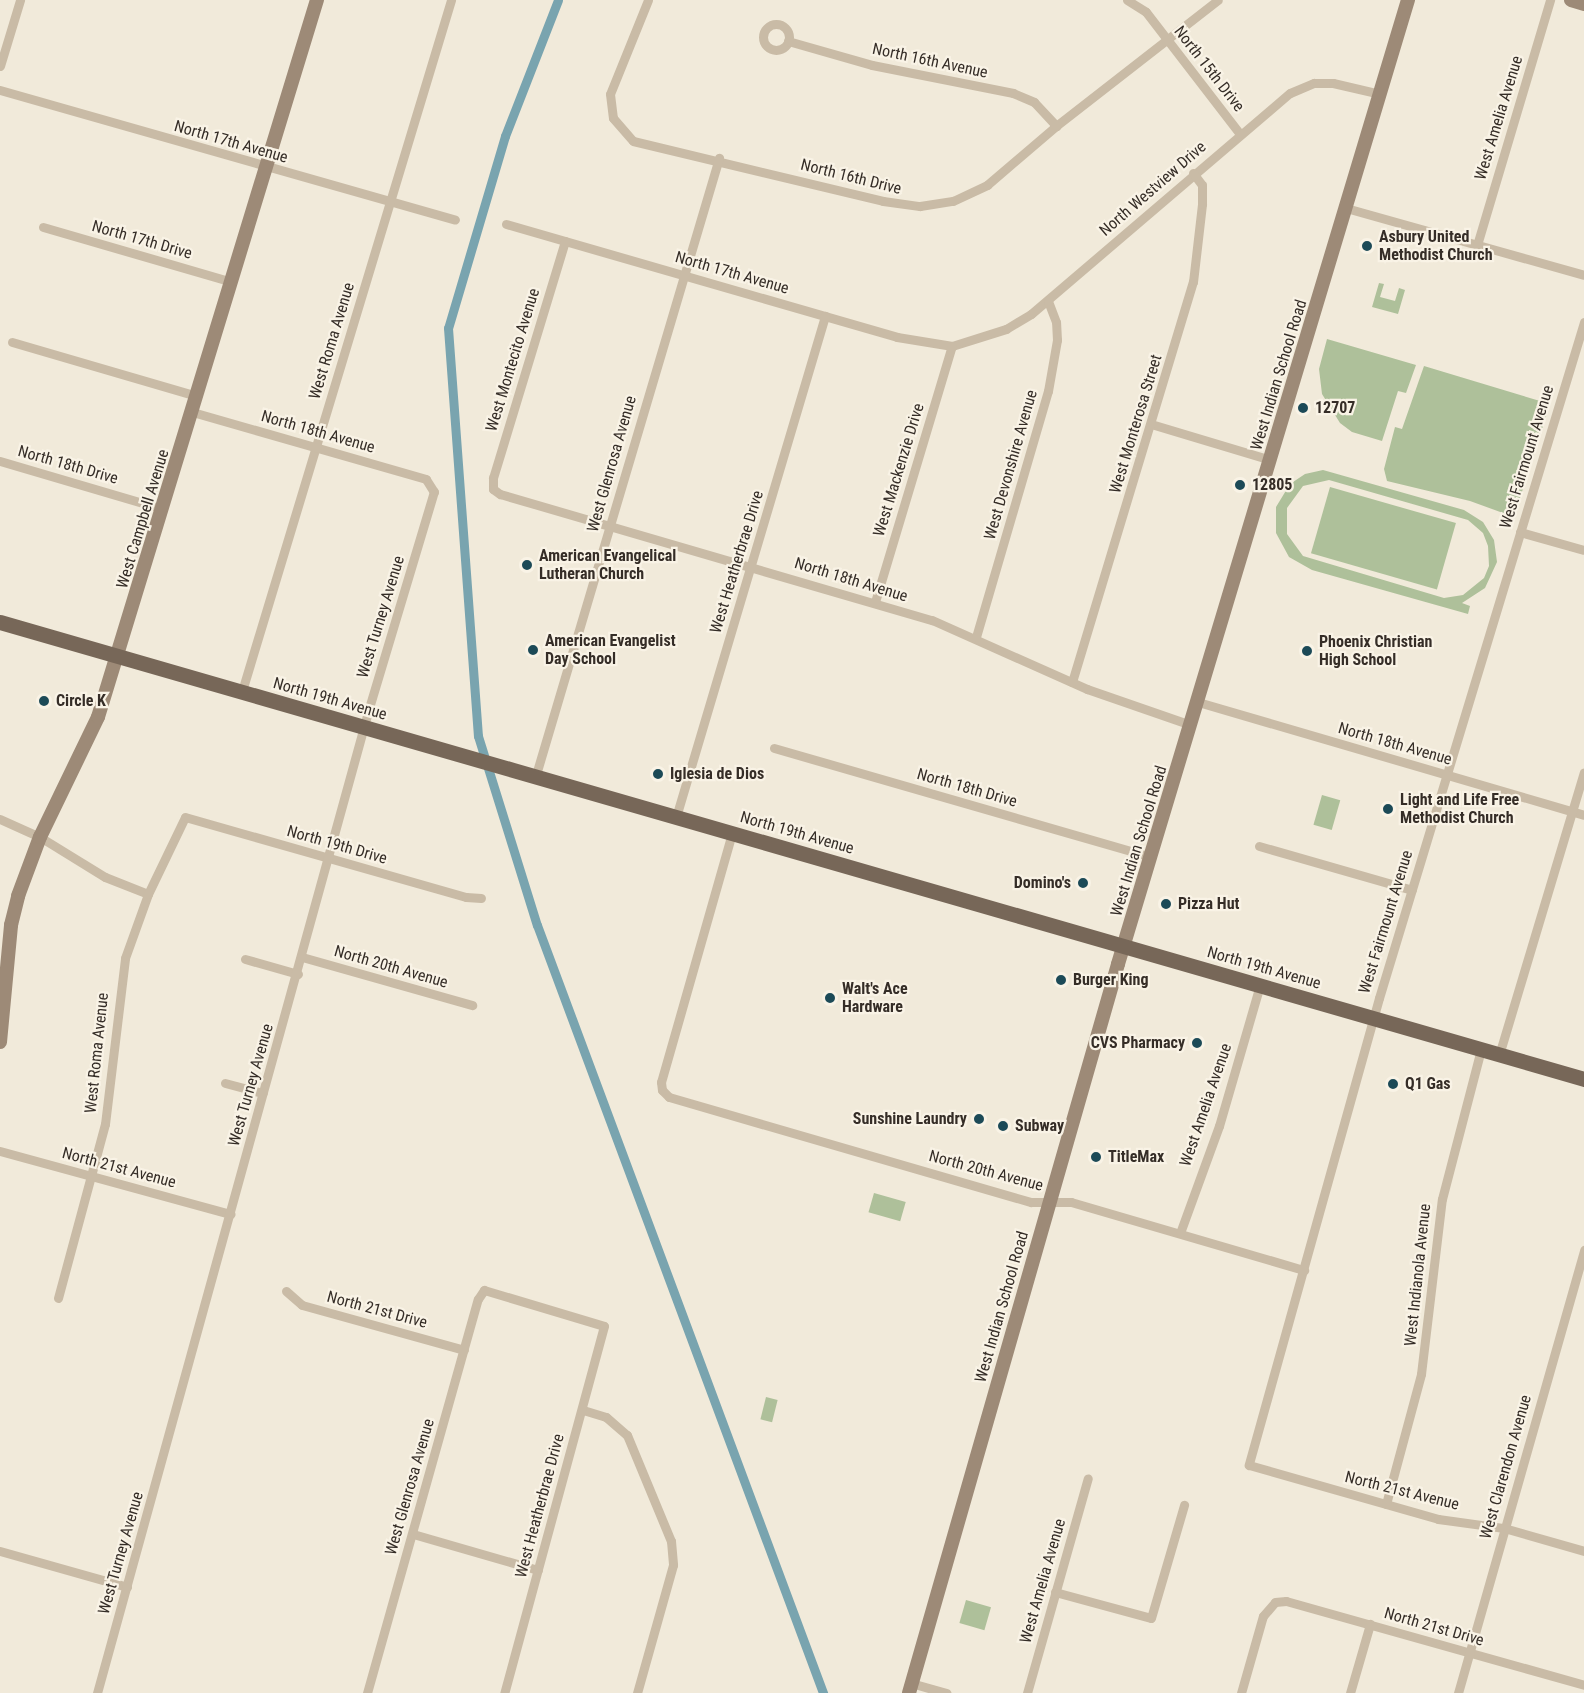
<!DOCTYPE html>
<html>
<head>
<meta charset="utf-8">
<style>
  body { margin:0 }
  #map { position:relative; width:1584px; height:1693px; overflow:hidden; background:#f1eada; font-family:"Roboto Condensed",sans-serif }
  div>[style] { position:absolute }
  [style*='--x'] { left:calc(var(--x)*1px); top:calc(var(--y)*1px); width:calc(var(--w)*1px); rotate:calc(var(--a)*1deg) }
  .green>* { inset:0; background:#aec09a; transform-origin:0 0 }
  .canal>* { height:9px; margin:-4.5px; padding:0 4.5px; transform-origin:4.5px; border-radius:4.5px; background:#79a4af }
  .street>* { height:9px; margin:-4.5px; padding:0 4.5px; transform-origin:4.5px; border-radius:4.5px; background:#c9bba6 }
  .street>.ring { margin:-4.5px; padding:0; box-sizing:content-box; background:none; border:9px solid #c9bba6; border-radius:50% }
  .secondary>* { height:14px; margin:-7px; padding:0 7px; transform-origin:7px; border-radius:7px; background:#9d8a77 }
  .primary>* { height:15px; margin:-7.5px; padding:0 7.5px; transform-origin:7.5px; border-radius:7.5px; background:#776758 }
  .dots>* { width:16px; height:16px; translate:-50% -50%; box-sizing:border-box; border:3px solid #f9f3e6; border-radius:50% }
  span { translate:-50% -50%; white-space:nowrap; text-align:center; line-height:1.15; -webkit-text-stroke:4.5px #f9f3e6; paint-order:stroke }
  .street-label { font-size:16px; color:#352d27 }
  .poi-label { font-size:16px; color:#352d27; font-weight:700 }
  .left { translate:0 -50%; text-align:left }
  .right { translate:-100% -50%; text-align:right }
</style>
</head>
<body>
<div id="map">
  <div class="green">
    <div style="clip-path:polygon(1379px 283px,1384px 284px,1380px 297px,1395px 301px,1399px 288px,1405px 290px,1398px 314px,1372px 307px)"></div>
    <div style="clip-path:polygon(1327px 339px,1416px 365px,1406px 393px,1398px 391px,1382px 441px,1352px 432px,1340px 423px,1322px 394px,1319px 369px)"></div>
    <div style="clip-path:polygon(1424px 366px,1550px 404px,1514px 517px,1470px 501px,1387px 481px,1384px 469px,1395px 427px,1402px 429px)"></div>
    <div style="clip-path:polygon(evenodd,1323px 470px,1464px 510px,1483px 522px,1494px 540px,1497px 562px,1485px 588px,1462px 603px,1470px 606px,1468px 614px,1312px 570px,1289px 557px,1276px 533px,1276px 507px,1290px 484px,1305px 474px,1323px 470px,1329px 480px,1468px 520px,1483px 533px,1488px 546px,1489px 566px,1484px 578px,1463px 595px,1444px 598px,1303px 556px,1287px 534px,1287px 508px,1303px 486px,1329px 480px)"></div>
    <div style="left:1330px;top:487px;width:131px;height:69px;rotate:16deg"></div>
    <div style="left:1322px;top:795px;width:19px;height:31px;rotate:16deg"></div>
    <div style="left:874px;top:1193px;width:33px;height:20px;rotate:16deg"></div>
    <div style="left:766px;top:1397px;width:12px;height:23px;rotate:14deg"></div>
    <div style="left:966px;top:1600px;width:26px;height:24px;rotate:16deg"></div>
  </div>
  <div class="canal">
    <div style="--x:558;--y:0;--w:146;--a:111.3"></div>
    <div style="--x:505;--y:136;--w:200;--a:106.5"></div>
    <div style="--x:448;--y:328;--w:409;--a:85.8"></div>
    <div style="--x:478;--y:736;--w:198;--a:72.7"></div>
    <div style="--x:537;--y:925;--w:820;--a:69.57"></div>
  </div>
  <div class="street">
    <div style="--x:648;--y:0;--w:101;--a:112"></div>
    <div style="--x:610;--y:94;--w:24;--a:83"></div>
    <div style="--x:613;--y:118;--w:30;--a:49"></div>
    <div style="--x:633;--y:141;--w:257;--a:13.5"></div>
    <div style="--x:883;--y:201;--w:37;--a:8"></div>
    <div style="--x:920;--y:206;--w:33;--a:-9"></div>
    <div style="--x:953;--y:201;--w:38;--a:-25"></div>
    <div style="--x:987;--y:185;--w:91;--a:-40.5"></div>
    <div style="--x:1056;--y:126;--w:205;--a:-37.9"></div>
    <div style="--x:1127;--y:0;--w:22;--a:32"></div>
    <div style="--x:1146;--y:12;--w:154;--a:52.4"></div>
    <div class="ring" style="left:763px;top:24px;width:17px;height:17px"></div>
    <div style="--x:788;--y:41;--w:87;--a:15.9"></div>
    <div style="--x:872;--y:65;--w:144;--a:11.2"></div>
    <div style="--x:1013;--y:93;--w:23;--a:23"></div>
    <div style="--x:1034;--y:102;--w:33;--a:47"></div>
    <div style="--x:0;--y:66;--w:69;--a:-73.1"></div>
    <div style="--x:0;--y:90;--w:473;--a:15.9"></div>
    <div style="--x:1346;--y:208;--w:247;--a:15.7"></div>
    <div style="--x:506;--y:224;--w:407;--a:16.1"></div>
    <div style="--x:897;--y:337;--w:56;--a:9.3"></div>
    <div style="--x:952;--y:346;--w:57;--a:-17.5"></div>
    <div style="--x:1006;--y:329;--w:29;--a:-31"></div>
    <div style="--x:1031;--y:314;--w:340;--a:-40.5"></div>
    <div style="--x:1290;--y:93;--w:26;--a:-23"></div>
    <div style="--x:1314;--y:83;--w:19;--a:0"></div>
    <div style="--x:1333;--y:83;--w:48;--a:13.2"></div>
    <div style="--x:43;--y:227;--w:197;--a:16.2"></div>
    <div style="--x:565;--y:241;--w:248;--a:106.9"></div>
    <div style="--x:493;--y:478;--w:11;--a:90"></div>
    <div style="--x:493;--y:489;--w:9;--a:36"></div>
    <div style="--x:500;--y:494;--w:450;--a:16.3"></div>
    <div style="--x:932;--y:620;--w:170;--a:24"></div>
    <div style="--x:1087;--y:689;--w:110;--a:19.1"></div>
    <div style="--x:1477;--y:245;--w:256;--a:-73.4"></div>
    <div style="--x:1584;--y:322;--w:706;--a:106.87"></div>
    <div style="--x:1379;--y:998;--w:485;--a:105.6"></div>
    <div style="--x:1249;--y:1465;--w:197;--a:15.9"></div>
    <div style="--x:1438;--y:1519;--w:67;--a:7.8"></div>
    <div style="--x:1504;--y:1528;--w:83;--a:16"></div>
    <div style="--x:12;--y:342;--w:193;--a:16.3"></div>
    <div style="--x:1151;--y:424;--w:125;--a:16.7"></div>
    <div style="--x:0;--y:461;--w:170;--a:16.4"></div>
    <div style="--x:1520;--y:532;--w:66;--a:15.7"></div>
    <div style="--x:875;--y:602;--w:267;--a:-73.3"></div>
    <div style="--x:976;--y:637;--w:256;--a:-73.7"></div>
    <div style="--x:1048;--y:391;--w:52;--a:-80"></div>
    <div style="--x:1057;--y:340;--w:18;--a:-93"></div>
    <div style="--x:1056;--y:322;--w:22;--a:-111"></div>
    <div style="--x:1072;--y:682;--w:418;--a:-73.2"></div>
    <div style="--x:1193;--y:282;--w:79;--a:-83.4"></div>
    <div style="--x:1202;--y:204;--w:19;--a:-90"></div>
    <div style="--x:1202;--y:185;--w:15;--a:-127"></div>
    <div style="--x:242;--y:691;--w:722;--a:-73.17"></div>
    <div style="--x:1198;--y:702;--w:402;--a:16.3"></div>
    <div style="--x:774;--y:748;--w:392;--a:16.1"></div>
    <div style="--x:535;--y:778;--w:647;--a:-73.47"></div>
    <div style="--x:676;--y:817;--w:523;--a:-73.44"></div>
    <div style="--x:0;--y:819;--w:44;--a:24.2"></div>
    <div style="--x:40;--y:837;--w:76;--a:31.6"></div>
    <div style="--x:105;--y:877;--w:46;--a:21.6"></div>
    <div style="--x:732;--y:833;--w:259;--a:105.9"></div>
    <div style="--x:661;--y:1082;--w:8;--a:83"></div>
    <div style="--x:662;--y:1090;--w:10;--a:45"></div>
    <div style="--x:669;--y:1097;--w:377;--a:16.2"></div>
    <div style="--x:1031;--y:1202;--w:40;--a:0"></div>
    <div style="--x:1071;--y:1202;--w:243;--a:16.3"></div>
    <div style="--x:1259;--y:846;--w:159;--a:16"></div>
    <div style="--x:302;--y:957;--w:177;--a:15.8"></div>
    <div style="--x:245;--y:959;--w:55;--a:15.8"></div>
    <div style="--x:1499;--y:1055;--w:295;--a:-73.3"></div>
    <div style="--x:225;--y:1083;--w:39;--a:15"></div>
    <div style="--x:0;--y:1151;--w:239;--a:15.3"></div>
    <div style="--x:1180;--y:1233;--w:114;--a:-70"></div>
    <div style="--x:1219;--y:1126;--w:147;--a:-73.8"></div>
    <div style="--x:286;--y:1291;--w:21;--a:41"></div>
    <div style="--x:302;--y:1305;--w:168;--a:15.5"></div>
    <div style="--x:58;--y:1298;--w:180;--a:-74.9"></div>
    <div style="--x:105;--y:1124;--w:167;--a:-83.1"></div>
    <div style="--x:125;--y:958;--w:68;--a:-70.2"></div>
    <div style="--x:148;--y:894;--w:85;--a:-64.3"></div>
    <div style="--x:185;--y:817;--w:292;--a:15.9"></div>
    <div style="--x:466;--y:897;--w:15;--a:4"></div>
    <div style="--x:583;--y:1410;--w:24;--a:17"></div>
    <div style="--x:606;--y:1417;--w:28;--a:41"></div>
    <div style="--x:627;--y:1435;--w:115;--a:67.5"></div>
    <div style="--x:671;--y:1541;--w:24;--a:85"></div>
    <div style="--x:673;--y:1565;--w:133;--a:105.7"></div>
    <div style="--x:1386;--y:1504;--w:135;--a:-74.9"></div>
    <div style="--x:1421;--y:1374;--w:176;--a:-83.2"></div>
    <div style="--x:1442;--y:1199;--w:155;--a:-75.4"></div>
    <div style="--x:413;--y:1534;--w:130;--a:16.1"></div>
    <div style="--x:0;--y:1551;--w:132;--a:15.8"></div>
    <div style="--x:1055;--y:1592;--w:99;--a:15.2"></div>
    <div style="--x:1151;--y:1618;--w:118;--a:-73.7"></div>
    <div style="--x:911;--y:1683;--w:37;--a:16"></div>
    <div style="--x:97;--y:1693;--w:1022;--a:-74.56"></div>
    <div style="--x:369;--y:708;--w:226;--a:-73.3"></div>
    <div style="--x:434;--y:492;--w:15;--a:-122"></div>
    <div style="--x:426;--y:479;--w:243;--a:-164"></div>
    <div style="--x:367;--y:1693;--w:409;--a:-74.3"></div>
    <div style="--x:478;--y:1299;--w:11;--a:-56"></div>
    <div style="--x:484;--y:1290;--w:125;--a:16.7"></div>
    <div style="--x:604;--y:1326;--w:380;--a:105.2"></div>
    <div style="--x:1027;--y:1693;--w:223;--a:-74.2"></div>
    <div style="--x:1241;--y:1693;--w:80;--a:-74.1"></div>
    <div style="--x:1263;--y:1616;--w:18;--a:-49"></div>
    <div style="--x:1275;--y:1602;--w:11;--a:-5"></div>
    <div style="--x:1286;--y:1601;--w:310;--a:15.7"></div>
    <div style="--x:1350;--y:1693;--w:72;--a:-73.8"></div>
    <div style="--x:1458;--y:1693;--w:461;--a:-74.1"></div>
  </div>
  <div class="secondary">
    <div style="--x:1571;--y:0;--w:14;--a:17"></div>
    <div style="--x:0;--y:1042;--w:118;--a:-84.6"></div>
    <div style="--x:11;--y:925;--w:30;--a:-76"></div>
    <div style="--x:18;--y:896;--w:63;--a:-69.6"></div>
    <div style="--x:40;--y:837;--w:133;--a:-64.2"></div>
    <div style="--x:98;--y:717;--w:750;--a:-73.02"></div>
    <div style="--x:909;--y:1693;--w:758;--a:-74"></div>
    <div style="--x:1118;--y:964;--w:1007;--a:-73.26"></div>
  </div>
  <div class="primary">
    <div style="--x:0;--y:622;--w:1649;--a:16.09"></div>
  </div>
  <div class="dots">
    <div style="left:1367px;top:246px;background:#1c4a57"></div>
    <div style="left:1303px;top:408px;background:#1c4a57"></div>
    <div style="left:1240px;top:485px;background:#1c4a57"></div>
    <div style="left:527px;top:565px;background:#1c4a57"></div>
    <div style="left:533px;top:650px;background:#1c4a57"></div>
    <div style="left:1307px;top:651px;background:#1c4a57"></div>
    <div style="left:44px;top:701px;background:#1c4a57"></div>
    <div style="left:658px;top:774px;background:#1c4a57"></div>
    <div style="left:1388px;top:809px;background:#1c4a57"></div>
    <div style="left:1083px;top:883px;background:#1c4a57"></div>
    <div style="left:1166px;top:904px;background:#1c4a57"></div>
    <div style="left:1061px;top:980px;background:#1c4a57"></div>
    <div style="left:830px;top:998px;background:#1c4a57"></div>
    <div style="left:1197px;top:1043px;background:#1c4a57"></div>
    <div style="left:1393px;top:1084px;background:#1c4a57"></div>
    <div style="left:979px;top:1119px;background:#1c4a57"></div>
    <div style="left:1003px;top:1126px;background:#1c4a57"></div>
    <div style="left:1096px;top:1157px;background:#1c4a57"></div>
  </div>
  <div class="street-label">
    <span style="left:930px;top:61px;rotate:12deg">North 16th Avenue</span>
    <span style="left:1209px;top:69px;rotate:52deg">North 15th Drive</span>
    <span style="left:1499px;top:118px;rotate:-73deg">West Amelia Avenue</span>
    <span style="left:231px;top:142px;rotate:16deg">North 17th Avenue</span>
    <span style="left:851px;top:177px;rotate:14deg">North 16th Drive</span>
    <span style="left:1153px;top:189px;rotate:-41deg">North Westview Drive</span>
    <span style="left:142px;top:240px;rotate:16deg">North 17th Drive</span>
    <span style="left:732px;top:273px;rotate:16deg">North 17th Avenue</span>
    <span style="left:332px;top:341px;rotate:-73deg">West Roma Avenue</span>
    <span style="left:513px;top:360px;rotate:-73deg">West Montecito Avenue</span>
    <span style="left:1279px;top:375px;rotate:-73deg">West Indian School Road</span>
    <span style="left:1136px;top:424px;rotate:-73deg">West Monterosa Street</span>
    <span style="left:318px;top:432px;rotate:16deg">North 18th Avenue</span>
    <span style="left:1527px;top:457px;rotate:-73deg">West Fairmount Avenue</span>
    <span style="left:612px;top:464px;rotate:-74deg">West Glenrosa Avenue</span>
    <span style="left:68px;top:465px;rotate:16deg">North 18th Drive</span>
    <span style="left:1011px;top:465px;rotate:-74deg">West Devonshire Avenue</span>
    <span style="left:899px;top:470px;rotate:-73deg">West Mackenzie Drive</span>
    <span style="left:143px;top:519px;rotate:-73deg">West Campbell Avenue</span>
    <span style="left:737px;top:562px;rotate:-73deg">West Heatherbrae Drive</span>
    <span style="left:851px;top:580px;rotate:17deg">North 18th Avenue</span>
    <span style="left:381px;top:617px;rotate:-73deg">West Turney Avenue</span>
    <span style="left:330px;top:699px;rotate:16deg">North 19th Avenue</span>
    <span style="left:1395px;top:744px;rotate:16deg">North 18th Avenue</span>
    <span style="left:967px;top:788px;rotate:16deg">North 18th Drive</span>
    <span style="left:797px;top:833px;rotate:16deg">North 19th Avenue</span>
    <span style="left:1139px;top:841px;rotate:-73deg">West Indian School Road</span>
    <span style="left:337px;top:845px;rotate:16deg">North 19th Drive</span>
    <span style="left:1386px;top:922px;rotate:-73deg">West Fairmount Avenue</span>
    <span style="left:391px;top:967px;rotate:16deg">North 20th Avenue</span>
    <span style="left:1264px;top:968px;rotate:16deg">North 19th Avenue</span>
    <span style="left:97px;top:1053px;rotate:-84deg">West Roma Avenue</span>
    <span style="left:251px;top:1085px;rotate:-74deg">West Turney Avenue</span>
    <span style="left:1206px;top:1105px;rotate:-71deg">West Amelia Avenue</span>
    <span style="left:119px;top:1168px;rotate:15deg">North 21st Avenue</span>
    <span style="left:986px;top:1171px;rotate:15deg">North 20th Avenue</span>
    <span style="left:1418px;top:1275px;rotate:-84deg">West Indianola Avenue</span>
    <span style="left:1002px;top:1307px;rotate:-74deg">West Indian School Road</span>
    <span style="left:377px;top:1310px;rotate:15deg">North 21st Drive</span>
    <span style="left:1506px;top:1467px;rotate:-74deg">West Clarendon Avenue</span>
    <span style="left:410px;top:1487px;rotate:-74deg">West Glenrosa Avenue</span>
    <span style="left:1402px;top:1491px;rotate:14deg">North 21st Avenue</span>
    <span style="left:540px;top:1506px;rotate:-75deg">West Heatherbrae Drive</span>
    <span style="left:121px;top:1553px;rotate:-74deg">West Turney Avenue</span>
    <span style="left:1043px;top:1581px;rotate:-74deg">West Amelia Avenue</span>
    <span style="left:1434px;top:1627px;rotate:16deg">North 21st Drive</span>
  </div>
  <div class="poi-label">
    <span class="left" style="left:1379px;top:246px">Asbury United<br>Methodist Church</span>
    <span class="left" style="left:1315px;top:408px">12707</span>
    <span class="left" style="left:1252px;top:485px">12805</span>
    <span class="left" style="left:539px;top:565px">American Evangelical<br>Lutheran Church</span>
    <span class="left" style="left:545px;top:650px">American Evangelist<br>Day School</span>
    <span class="left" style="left:1319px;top:651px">Phoenix Christian<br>High School</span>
    <span class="left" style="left:56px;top:701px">Circle K</span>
    <span class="left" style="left:670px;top:774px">Iglesia de Dios</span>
    <span class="left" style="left:1400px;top:809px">Light and Life Free<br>Methodist Church</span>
    <span class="right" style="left:1071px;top:883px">Domino's</span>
    <span class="left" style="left:1178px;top:904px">Pizza Hut</span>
    <span class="left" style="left:1073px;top:980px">Burger King</span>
    <span class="left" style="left:842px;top:998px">Walt's Ace<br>Hardware</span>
    <span class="right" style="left:1185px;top:1043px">CVS Pharmacy</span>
    <span class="left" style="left:1405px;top:1084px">Q1 Gas</span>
    <span class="right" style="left:967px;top:1119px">Sunshine Laundry</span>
    <span class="left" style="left:1015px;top:1126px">Subway</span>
    <span class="left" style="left:1108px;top:1157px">TitleMax</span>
  </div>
</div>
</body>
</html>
